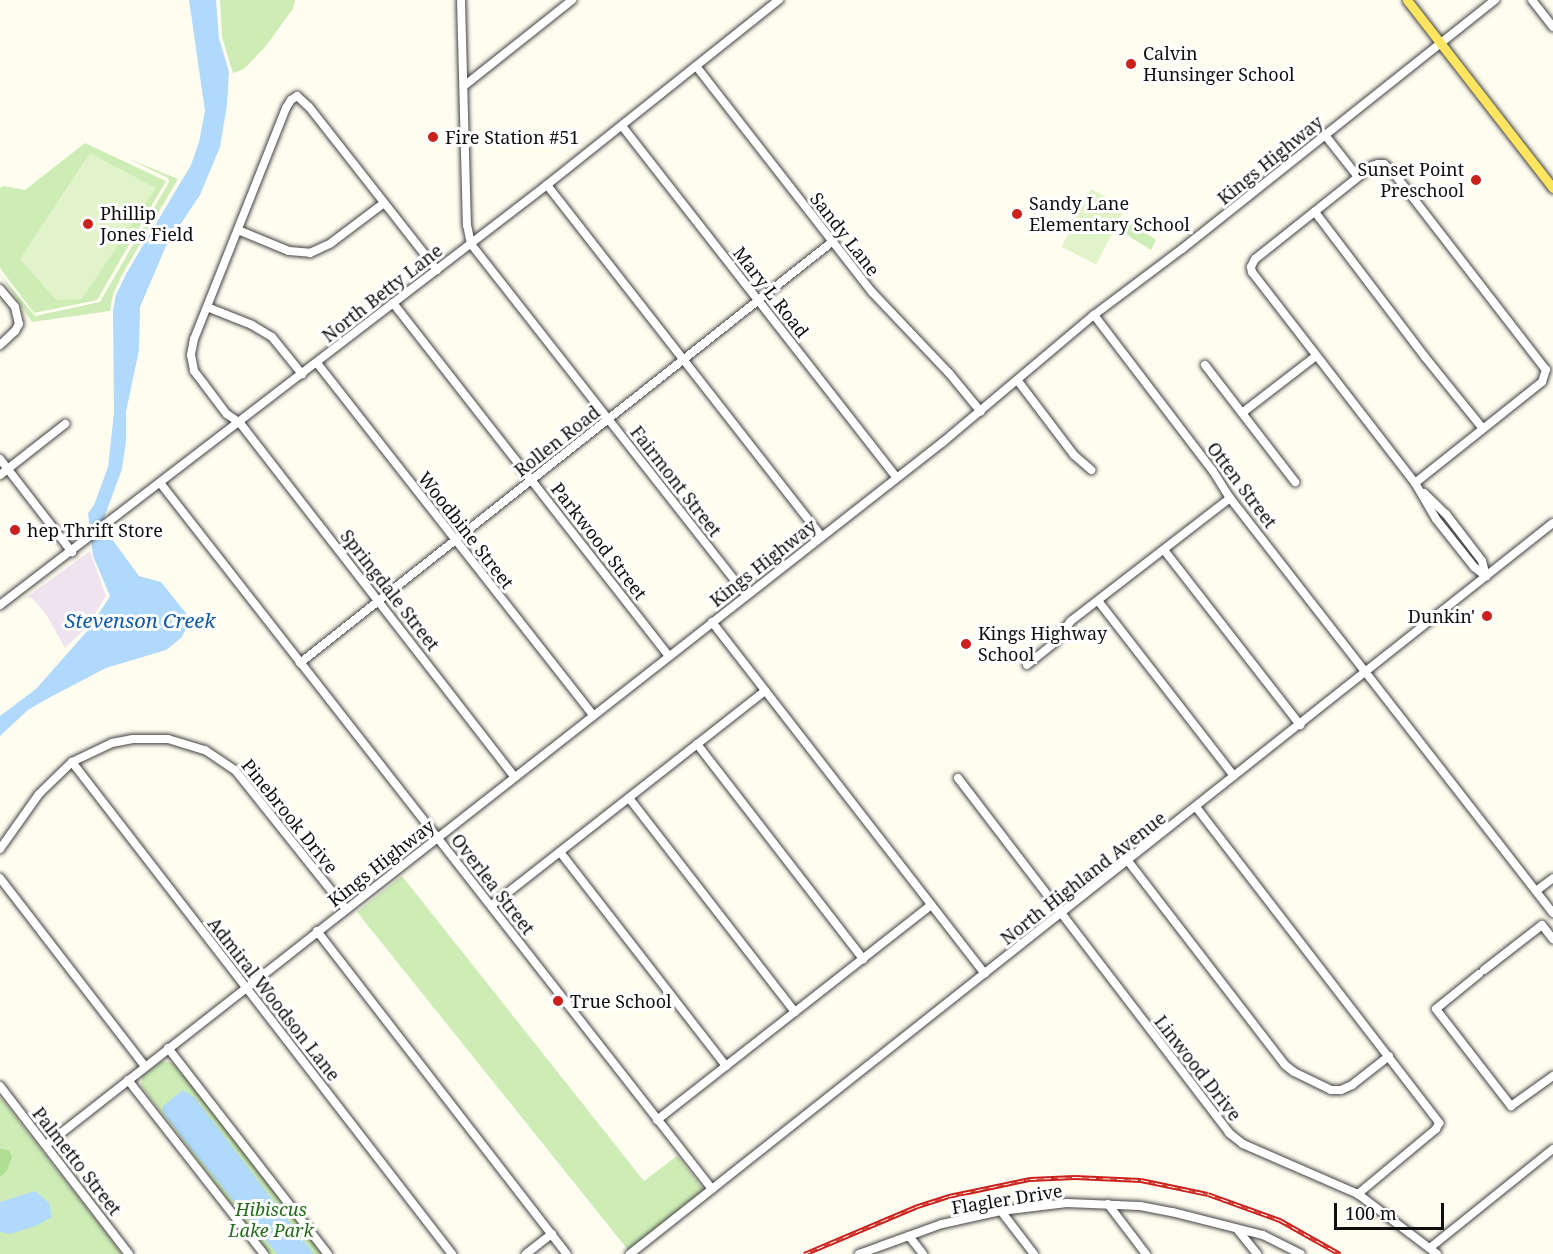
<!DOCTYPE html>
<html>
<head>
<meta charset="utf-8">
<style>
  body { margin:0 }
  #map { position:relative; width:1553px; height:1254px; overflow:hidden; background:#fffdf0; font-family:"Noto Serif",serif }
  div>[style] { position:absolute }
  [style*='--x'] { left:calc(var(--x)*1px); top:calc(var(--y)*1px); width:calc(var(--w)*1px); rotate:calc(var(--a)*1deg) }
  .industrial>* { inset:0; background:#eee3ee }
  .green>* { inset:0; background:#ceedb6 }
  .forest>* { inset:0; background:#b0df94 }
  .pitch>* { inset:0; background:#e1f4c9; transform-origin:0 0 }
  .water>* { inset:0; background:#b0d9fb }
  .roads { filter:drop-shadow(0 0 2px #424242) drop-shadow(0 0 2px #424242) }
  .minor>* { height:8px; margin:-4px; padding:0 4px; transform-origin:4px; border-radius:4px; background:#fff }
  .major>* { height:9px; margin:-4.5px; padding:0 4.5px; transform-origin:4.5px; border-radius:4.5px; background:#ffe560 }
  .rail>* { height:4.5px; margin-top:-2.25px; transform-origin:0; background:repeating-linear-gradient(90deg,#fff 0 7px,#cb201b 0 14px); box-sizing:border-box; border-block:2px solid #cb201b }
  .dots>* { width:16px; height:16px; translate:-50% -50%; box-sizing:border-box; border:3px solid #fff; border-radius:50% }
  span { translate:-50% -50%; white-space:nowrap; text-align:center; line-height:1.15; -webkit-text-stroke:6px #fff; paint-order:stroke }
  .poi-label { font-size:18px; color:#0f0f0f }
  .left { translate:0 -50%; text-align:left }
  .right { translate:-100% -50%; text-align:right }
  .street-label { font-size:18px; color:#0f0f0f }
  .park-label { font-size:18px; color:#236d19; font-style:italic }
  .water-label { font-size:20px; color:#0d59ac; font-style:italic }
  .scale { position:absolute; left:1334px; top:1203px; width:110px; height:27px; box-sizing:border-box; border:3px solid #0f0f0f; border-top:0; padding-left:8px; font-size:18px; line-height:21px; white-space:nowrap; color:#0f0f0f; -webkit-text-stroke:4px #fff; paint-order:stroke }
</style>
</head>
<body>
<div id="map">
  <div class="industrial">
    <div style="clip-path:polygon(90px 551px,106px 596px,86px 628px,65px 648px,47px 616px,32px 598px,27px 597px)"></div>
  </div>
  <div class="green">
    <div style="clip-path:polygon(220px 0,295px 0,293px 9px,265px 47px,244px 69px,233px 73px,222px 37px)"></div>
    <div style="clip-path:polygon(85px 143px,166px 181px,97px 300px,34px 313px,0 268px,0 188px,4px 186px,25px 190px)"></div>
    <div style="clip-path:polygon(127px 158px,178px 179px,123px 273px,113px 294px,110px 311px,32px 322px,0 274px,35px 316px,100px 302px,169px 182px,168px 178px)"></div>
    <div style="clip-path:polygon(1132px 223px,1156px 240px,1151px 250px,1127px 235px,1125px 228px)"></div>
    <div style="clip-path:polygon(402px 876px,644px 1181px,677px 1156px,704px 1190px,628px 1250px,357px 912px)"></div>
    <div style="clip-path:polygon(162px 1061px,172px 1063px,190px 1082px,324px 1254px,270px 1254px,141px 1086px,142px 1076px)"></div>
    <div style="clip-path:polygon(0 1097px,122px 1254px,0 1254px)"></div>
  </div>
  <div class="forest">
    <div style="clip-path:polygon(0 1149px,9px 1150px,12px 1157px,7px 1171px,0 1177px)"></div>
  </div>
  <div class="pitch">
    <div style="clip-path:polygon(90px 153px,156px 188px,82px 299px,56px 300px,20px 259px)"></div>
    <div style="left:1091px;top:189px;width:39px;height:65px;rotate:27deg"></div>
  </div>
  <div class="water">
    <div style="clip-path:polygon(189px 0,216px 0,219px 38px,229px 72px,227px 105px,220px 147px,200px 195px,166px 246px,140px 307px,139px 350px,126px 412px,126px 442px,122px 469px,104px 518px,109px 535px,139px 576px,161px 582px,185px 612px,189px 620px,187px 628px,181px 638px,166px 650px,106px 668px,43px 701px,28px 710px,0 736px,0 716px,36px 689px,89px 629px,110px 596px,93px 556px,88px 513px,94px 505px,108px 467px,114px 413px,113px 310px,116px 295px,126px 274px,191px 165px,199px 142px,205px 111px)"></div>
    <div style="clip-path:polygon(183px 1090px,194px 1097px,314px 1254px,277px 1254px,181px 1136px,163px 1112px,163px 1106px)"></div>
    <div style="clip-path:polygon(35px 1191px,49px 1203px,52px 1217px,36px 1226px,10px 1234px,0 1232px,0 1202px)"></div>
  </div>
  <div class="roads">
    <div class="minor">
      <div style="--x:461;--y:0;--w:225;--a:88.5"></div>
      <div style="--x:467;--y:225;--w:19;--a:78"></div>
      <div style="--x:471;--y:244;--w:446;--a:51.9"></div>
      <div style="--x:1532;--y:0;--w:34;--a:52"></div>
      <div style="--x:696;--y:66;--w:286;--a:52.1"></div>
      <div style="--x:872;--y:292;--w:112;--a:46.5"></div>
      <div style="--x:949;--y:373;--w:50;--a:50.6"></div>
      <div style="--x:464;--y:86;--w:138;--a:-38.5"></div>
      <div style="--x:622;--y:126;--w:445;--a:52"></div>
      <div style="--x:1325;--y:135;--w:53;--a:51.8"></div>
      <div style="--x:547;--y:185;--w:445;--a:52"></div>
      <div style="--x:1315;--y:212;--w:182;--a:52.8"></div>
      <div style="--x:1425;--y:357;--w:92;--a:51.1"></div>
      <div style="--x:238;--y:230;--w:55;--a:22.4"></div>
      <div style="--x:289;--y:251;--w:21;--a:5"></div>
      <div style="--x:310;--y:253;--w:23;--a:-25"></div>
      <div style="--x:331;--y:243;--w:66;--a:-37"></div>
      <div style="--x:437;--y:270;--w:207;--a:-128.1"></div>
      <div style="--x:309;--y:107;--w:16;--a:-137"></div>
      <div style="--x:297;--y:96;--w:7;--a:146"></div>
      <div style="--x:291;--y:100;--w:9;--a:122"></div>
      <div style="--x:286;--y:108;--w:249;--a:111.7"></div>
      <div style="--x:194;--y:339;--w:16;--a:101"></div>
      <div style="--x:191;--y:355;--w:16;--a:79"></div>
      <div style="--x:194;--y:371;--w:16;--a:52"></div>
      <div style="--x:204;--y:384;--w:38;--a:53"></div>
      <div style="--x:227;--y:414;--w:16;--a:35"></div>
      <div style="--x:240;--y:423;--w:448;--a:52.2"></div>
      <div style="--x:0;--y:289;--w:23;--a:50"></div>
      <div style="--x:15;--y:307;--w:17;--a:77"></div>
      <div style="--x:19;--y:324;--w:8;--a:120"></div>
      <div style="--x:15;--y:331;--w:21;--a:137"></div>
      <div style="--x:393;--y:303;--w:448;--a:52"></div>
      <div style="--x:207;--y:307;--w:48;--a:21.8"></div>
      <div style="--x:252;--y:325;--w:23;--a:31"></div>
      <div style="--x:272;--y:337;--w:48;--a:51"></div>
      <div style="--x:1094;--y:315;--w:196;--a:52.7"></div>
      <div style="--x:1213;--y:471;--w:32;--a:58"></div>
      <div style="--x:1230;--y:498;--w:526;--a:52.11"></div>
      <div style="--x:317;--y:363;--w:447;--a:51.9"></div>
      <div style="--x:1205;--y:365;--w:148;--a:52.4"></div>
      <div style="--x:1018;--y:381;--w:93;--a:52.9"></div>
      <div style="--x:1074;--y:455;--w:23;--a:41"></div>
      <div style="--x:1242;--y:413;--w:93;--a:-37.6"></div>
      <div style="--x:0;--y:459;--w:118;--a:52.3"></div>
      <div style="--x:0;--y:475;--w:83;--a:-38.1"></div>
      <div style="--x:1415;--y:483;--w:162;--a:-38.5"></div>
      <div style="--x:1542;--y:382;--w:13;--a:-72"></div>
      <div style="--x:1546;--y:370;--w:249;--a:-127.7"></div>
      <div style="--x:1394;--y:173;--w:13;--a:-138"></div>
      <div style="--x:1384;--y:164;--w:6;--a:180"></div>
      <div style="--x:1378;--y:164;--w:6;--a:162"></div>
      <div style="--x:1372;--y:166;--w:149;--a:141.5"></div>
      <div style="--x:1255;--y:259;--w:9;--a:117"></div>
      <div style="--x:1251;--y:267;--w:5;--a:79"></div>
      <div style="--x:1252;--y:272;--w:267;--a:52.3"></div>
      <div style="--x:1415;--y:483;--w:42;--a:59.7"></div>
      <div style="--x:1436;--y:519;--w:61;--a:51.6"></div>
      <div style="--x:1474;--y:567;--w:15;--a:37"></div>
      <div style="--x:161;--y:484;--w:895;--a:51.99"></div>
      <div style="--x:1424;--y:493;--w:30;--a:44"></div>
      <div style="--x:1446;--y:514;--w:59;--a:52.5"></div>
      <div style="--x:1482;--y:561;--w:16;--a:75"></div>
      <div style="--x:1164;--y:550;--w:222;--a:52.1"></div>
      <div style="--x:1099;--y:602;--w:220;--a:52.2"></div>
      <div style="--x:0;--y:605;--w:690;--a:-37.52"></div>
      <div style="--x:547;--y:185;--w:297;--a:-38.6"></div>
      <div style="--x:712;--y:622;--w:445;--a:52.2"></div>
      <div style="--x:300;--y:663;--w:678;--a:-38.36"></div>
      <div style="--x:1027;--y:665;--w:36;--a:-39"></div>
      <div style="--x:1055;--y:642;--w:26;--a:-53"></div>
      <div style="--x:1071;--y:621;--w:201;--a:-37.7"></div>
      <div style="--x:697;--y:744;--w:272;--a:52.3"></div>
      <div style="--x:72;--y:762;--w:622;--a:52.32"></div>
      <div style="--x:958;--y:778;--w:447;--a:52.6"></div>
      <div style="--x:1229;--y:1133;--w:18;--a:38"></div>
      <div style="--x:1243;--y:1144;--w:125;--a:23.5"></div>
      <div style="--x:1358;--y:1194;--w:99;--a:37.2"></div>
      <div style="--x:629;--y:798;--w:271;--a:52.2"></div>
      <div style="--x:1196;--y:807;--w:399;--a:52.4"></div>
      <div style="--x:1439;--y:1123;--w:7;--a:117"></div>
      <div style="--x:1436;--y:1129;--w:102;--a:140.2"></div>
      <div style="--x:0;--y:849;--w:67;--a:-54.7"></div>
      <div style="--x:39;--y:794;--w:46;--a:-44.1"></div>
      <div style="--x:72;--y:762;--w:44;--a:-25.4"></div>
      <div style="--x:112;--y:743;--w:21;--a:-11"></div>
      <div style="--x:133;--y:739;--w:35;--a:0"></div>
      <div style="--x:168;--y:739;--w:39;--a:17"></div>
      <div style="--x:205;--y:750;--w:36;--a:34"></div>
      <div style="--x:235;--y:770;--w:178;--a:51.4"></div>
      <div style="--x:560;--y:852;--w:271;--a:52.2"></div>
      <div style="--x:1128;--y:861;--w:257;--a:52.4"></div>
      <div style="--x:1285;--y:1065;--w:11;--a:38"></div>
      <div style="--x:1294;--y:1072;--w:41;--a:25.9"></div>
      <div style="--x:1331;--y:1090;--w:10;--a:0"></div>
      <div style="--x:1341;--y:1090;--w:12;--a:-24"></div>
      <div style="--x:1352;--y:1085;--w:47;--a:-38.1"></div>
      <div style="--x:0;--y:878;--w:237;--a:52.4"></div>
      <div style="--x:1536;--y:891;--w:21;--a:-37"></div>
      <div style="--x:492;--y:905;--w:347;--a:-38.1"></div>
      <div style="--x:317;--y:931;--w:408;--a:52.3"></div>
      <div style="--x:1484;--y:970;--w:73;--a:-37.8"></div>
      <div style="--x:1542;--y:925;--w:18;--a:52"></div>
      <div style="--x:1479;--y:974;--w:55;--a:140.9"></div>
      <div style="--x:1436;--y:1009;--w:123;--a:52.3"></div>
      <div style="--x:1511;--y:1106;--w:52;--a:-35.5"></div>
      <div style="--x:168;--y:1048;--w:261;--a:52.2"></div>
      <div style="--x:128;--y:1080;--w:221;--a:52"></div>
      <div style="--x:0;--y:1086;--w:212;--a:52.5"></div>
      <div style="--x:657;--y:1120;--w:348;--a:-38.1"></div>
      <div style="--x:46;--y:1145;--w:1140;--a:-38.09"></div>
      <div style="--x:943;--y:442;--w:197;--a:-40.1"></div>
      <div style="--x:1094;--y:315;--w:110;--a:-36.9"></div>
      <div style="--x:1182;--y:249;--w:400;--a:-38.5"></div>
      <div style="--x:1108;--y:1204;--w:63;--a:52.8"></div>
      <div style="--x:1001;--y:1211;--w:54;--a:52.5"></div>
      <div style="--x:1237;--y:1229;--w:32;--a:51"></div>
      <div style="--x:909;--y:1236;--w:23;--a:52"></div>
      <div style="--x:1431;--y:1247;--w:156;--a:-38.8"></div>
      <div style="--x:526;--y:1254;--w:33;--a:-38"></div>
      <div style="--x:630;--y:1254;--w:1177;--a:-38.38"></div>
      <div style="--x:859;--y:1254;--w:88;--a:-19.9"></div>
      <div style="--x:942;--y:1224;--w:60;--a:-12.4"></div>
      <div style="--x:1001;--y:1211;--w:66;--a:-6.9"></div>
      <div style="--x:1067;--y:1203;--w:73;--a:2.4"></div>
      <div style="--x:1140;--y:1206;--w:33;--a:11"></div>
      <div style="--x:1172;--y:1212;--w:94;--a:14.2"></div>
      <div style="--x:1263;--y:1235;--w:42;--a:26.6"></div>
    </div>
    <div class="major">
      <div style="--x:1407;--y:0;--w:238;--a:52.2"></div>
    </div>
  </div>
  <div class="rail">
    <div style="--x:804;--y:1254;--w:121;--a:-22.9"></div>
    <div style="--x:915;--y:1207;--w:36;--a:-18"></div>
    <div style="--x:949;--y:1196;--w:83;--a:-11.9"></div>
    <div style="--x:1030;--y:1179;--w:45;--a:-2.5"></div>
    <div style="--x:1075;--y:1177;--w:66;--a:2.6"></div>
    <div style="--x:1141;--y:1180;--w:68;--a:11.8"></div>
    <div style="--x:1208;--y:1194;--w:77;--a:19.9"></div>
    <div style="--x:1280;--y:1220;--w:69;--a:29.5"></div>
  </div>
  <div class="dots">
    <div style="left:1131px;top:64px;background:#cb201b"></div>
    <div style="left:433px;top:137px;background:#cb201b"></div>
    <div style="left:1476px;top:180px;background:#cb201b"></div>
    <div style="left:1017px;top:214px;background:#cb201b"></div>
    <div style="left:88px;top:224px;background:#cb201b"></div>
    <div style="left:15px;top:530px;background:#cb201b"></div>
    <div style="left:1487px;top:616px;background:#cb201b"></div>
    <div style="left:966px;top:644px;background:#cb201b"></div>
    <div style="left:558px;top:1001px;background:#cb201b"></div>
  </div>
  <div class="poi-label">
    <span class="left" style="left:1143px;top:64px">Calvin<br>Hunsinger School</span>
    <span class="left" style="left:445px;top:137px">Fire Station #51</span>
    <span class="right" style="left:1464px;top:180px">Sunset Point<br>Preschool</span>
    <span class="left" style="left:1029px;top:214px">Sandy Lane<br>Elementary School</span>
    <span class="left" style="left:100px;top:224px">Phillip<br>Jones Field</span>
    <span class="left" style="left:27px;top:530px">hep Thrift Store</span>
    <span class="right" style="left:1475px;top:616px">Dunkin'</span>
    <span class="left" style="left:978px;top:644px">Kings Highway<br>School</span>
    <span class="left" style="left:570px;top:1001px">True School</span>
  </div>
  <div class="street-label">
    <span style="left:1270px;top:160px;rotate:-39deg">Kings Highway</span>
    <span style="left:845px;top:234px;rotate:52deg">Sandy Lane</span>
    <span style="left:771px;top:292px;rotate:52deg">Mary L Road</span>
    <span style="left:382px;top:293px;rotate:-38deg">North Betty Lane</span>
    <span style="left:557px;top:441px;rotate:-38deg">Rollen Road</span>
    <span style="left:676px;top:481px;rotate:52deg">Fairmont Street</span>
    <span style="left:1242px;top:485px;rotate:53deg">Otten Street</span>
    <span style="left:466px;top:530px;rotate:52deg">Woodbine Street</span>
    <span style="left:599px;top:541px;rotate:52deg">Parkwood Street</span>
    <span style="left:763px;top:563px;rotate:-38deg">Kings Highway</span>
    <span style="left:390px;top:590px;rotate:52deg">Springdale Street</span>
    <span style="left:290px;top:816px;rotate:51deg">Pinebrook Drive</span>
    <span style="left:381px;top:863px;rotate:-38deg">Kings Highway</span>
    <span style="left:1083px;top:878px;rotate:-38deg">North Highland Avenue</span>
    <span style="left:493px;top:884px;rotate:52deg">Overlea Street</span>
    <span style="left:274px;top:999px;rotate:52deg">Admiral Woodson Lane</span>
    <span style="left:1198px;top:1068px;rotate:52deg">Linwood Drive</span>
    <span style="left:77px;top:1161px;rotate:52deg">Palmetto Street</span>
    <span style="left:1007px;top:1199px;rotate:-9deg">Flagler Drive</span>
  </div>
  <div class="park-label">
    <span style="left:271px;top:1220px">Hibiscus<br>Lake Park</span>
  </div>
  <div class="water-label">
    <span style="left:140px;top:620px">Stevenson Creek</span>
  </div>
  <div class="scale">100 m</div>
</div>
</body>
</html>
